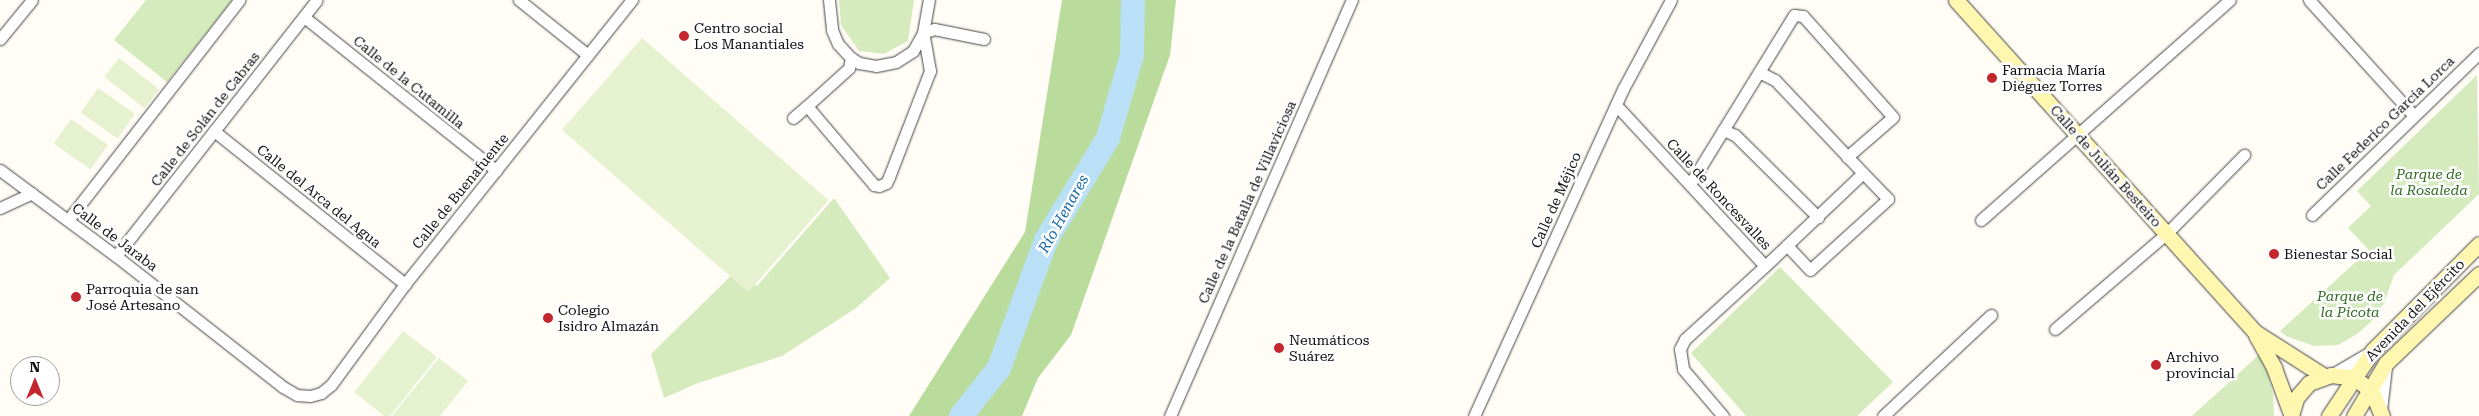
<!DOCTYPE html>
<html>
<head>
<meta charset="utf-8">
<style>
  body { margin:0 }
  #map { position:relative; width:2479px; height:416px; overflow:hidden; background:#fffdf5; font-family:"Roboto Serif",serif }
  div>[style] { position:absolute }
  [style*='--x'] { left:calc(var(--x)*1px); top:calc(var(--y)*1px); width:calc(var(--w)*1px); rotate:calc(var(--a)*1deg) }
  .green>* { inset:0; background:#d5ebbd }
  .forest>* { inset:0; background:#b9dc9c }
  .pitch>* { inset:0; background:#e6f2cf; transform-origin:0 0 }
  .river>* { height:24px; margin:-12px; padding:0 12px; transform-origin:12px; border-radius:12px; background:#b9e0f7 }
  .roads { filter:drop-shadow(0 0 1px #444) drop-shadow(0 0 1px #444) }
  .street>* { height:11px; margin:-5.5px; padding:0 5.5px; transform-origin:5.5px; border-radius:5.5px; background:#fff }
  .secondary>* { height:15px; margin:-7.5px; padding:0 7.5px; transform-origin:7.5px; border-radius:7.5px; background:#fff6b0 }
  .dots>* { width:14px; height:14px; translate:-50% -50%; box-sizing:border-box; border:2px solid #fff; border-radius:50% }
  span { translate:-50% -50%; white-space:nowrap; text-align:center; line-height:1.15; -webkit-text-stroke:5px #fff; paint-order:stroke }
  .poi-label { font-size:14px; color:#111 }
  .left { translate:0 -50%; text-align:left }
  .street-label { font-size:14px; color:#111 }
  .park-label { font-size:14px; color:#2f6b1f; font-style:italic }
  .water-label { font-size:15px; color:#1768a6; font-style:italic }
  .north { position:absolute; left:10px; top:356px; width:50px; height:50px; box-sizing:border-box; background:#fff; border:1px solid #a0a0a0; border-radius:50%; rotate:0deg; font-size:14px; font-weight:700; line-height:20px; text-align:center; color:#111 }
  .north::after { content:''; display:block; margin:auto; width:18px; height:22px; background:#c4262e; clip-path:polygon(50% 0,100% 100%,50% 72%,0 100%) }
</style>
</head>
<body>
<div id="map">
  <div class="green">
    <div style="clip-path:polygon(146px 0,232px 0,167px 82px,114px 40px)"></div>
    <div style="clip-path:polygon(839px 0,914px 0,908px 41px,884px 54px,859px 51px,841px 25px)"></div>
    <div style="clip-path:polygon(2477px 75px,2479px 194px,2394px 275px,2384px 303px,2371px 322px,2357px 334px,2338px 345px,2314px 346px,2286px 336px,2280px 331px,2369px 250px,2348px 228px,2371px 206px,2357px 191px)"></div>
    <div style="clip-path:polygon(834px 198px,890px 278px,856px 308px,782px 356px,698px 383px,664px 398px,651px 354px,737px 270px,757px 286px)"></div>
    <div style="clip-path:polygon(1780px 267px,1893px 382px,1857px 416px,1746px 416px,1691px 353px)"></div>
    <div style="clip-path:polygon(2262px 352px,2273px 394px,2274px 416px,2192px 416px)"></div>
  </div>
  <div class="forest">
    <div style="clip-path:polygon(1062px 0,1176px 0,1170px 55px,1071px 335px,1038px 378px,1022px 416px,909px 416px,1025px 232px)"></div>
  </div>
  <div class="pitch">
    <div style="left:642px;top:38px;width:247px;height:122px;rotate:41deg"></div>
    <div style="left:119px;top:58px;width:51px;height:24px;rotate:38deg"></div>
    <div style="left:98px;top:88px;width:45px;height:30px;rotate:35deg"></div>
    <div style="left:71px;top:119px;width:45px;height:30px;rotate:35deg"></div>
    <div style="clip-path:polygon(403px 331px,437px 357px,390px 416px,384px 416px,354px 392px)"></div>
    <div style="clip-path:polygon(439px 358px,468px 381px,440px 416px,392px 416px)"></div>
  </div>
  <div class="river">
    <div style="--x:961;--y:416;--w:61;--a:-51.6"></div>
    <div style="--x:999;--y:368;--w:136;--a:-69.8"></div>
    <div style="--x:1046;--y:240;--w:119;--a:-58.7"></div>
    <div style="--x:1108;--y:138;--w:86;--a:-73.9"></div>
    <div style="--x:1132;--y:55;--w:55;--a:-89"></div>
  </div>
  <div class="roads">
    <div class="street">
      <div style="--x:519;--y:0;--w:88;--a:38.6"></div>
      <div style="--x:829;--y:0;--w:30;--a:84"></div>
      <div style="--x:832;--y:30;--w:15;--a:67"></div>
      <div style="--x:838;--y:44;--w:19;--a:47"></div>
      <div style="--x:851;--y:58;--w:9;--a:32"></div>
      <div style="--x:859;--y:63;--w:17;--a:10"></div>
      <div style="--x:876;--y:66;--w:20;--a:-11"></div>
      <div style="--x:896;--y:62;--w:20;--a:-33"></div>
      <div style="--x:913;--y:51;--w:21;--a:-61"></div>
      <div style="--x:923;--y:33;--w:34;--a:-80"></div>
      <div style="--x:2309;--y:0;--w:156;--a:47.8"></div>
      <div style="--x:304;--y:17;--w:246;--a:38.6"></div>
      <div style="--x:0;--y:39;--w:50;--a:-50.6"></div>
      <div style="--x:851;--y:58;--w:10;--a:101"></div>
      <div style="--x:849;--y:68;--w:57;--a:137.9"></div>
      <div style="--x:807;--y:106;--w:104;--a:49.7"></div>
      <div style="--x:874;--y:185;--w:5;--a:11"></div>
      <div style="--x:879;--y:186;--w:8;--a:-23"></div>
      <div style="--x:886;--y:183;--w:7;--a:-63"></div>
      <div style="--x:889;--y:177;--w:114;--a:-68.9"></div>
      <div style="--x:930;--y:71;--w:39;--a:-100"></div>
      <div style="--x:923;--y:33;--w:12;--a:-20"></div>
      <div style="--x:934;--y:29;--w:51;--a:11.3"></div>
      <div style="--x:1759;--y:72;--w:18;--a:27"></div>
      <div style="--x:1775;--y:80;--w:128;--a:46.6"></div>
      <div style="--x:1616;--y:105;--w:219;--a:47.2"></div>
      <div style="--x:1765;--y:266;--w:108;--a:137.6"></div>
      <div style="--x:1685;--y:339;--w:11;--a:117"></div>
      <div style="--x:1680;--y:349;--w:20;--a:81"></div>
      <div style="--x:1683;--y:369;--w:62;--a:49.6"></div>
      <div style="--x:793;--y:118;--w:18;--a:-41"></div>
      <div style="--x:1723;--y:130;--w:13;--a:23"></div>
      <div style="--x:1735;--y:135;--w:117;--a:44.7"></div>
      <div style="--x:214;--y:131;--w:245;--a:38.7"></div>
      <div style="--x:0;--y:170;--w:144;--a:36.6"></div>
      <div style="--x:116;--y:256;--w:212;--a:38.1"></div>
      <div style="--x:283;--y:387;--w:16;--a:30"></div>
      <div style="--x:297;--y:395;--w:13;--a:4"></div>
      <div style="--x:310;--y:396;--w:11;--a:-15"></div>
      <div style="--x:321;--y:393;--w:13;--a:-39"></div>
      <div style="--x:331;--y:385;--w:125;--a:-53.8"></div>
      <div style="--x:405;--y:284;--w:364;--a:-51.4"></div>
      <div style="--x:1690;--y:184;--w:198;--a:-58.4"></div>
      <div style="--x:1794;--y:15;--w:9;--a:6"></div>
      <div style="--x:1803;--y:16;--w:135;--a:48.3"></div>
      <div style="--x:1893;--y:117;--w:61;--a:139"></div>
      <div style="--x:0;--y:208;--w:35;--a:-25"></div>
      <div style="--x:2312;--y:215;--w:233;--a:-44.1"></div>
      <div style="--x:68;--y:220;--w:279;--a:-52.1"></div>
      <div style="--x:1981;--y:220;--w:332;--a:-41.5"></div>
      <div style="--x:116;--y:256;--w:325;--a:-51.9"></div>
      <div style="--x:1765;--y:266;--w:135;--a:-43.5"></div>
      <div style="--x:1863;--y:173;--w:36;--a:46"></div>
      <div style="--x:1888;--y:199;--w:105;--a:137.7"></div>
      <div style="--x:1810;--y:270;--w:34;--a:-133"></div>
      <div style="--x:2055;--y:329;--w:148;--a:-40.6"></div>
      <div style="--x:2167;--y:233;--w:110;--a:-45.4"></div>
      <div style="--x:2331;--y:375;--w:45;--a:-30.5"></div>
      <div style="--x:2381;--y:410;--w:43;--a:-83.4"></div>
      <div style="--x:1170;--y:416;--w:454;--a:-66.4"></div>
      <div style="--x:1474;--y:416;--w:359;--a:-65.5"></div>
      <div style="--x:1623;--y:89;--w:101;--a:-61.7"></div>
      <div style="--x:1883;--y:416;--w:148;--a:-43.1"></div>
    </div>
    <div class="secondary">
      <div style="--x:1956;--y:0;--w:447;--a:48"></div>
      <div style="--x:2255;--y:332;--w:82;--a:32.5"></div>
      <div style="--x:2256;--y:335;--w:38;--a:61"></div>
      <div style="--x:2274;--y:368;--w:49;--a:69.7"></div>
      <div style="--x:2291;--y:416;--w:19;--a:-74"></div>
      <div style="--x:2296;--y:398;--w:20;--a:-49"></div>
      <div style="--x:2309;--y:383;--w:23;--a:-20"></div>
      <div style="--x:2331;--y:375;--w:23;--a:7"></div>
      <div style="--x:2354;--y:378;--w:21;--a:35"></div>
      <div style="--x:2371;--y:390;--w:28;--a:67"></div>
      <div style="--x:2329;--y:416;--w:79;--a:-56.3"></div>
      <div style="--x:2373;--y:350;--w:150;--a:-45"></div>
      <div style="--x:2354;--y:416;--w:62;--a:-58.9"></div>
      <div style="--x:2386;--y:363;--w:129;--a:-43.7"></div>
    </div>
  </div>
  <div class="dots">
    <div style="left:684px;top:36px;background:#c4262e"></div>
    <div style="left:1992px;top:78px;background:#c4262e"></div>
    <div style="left:2274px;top:254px;background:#c4262e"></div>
    <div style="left:76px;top:297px;background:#c4262e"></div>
    <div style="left:548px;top:318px;background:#c4262e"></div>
    <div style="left:1279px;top:348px;background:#c4262e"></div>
    <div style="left:2156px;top:365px;background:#c4262e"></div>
  </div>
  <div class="poi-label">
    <span class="left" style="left:694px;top:36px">Centro social<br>Los Manantiales</span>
    <span class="left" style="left:2002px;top:78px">Farmacia María<br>Diéguez Torres</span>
    <span class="left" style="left:2284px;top:254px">Bienestar Social</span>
    <span class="left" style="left:86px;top:297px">Parroquia de san<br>José Artesano</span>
    <span class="left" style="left:558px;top:318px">Colegio<br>Isidro Almazán</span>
    <span class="left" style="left:1289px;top:348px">Neumáticos<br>Suárez</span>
    <span class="left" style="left:2166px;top:365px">Archivo<br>provincial</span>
  </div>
  <div class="street-label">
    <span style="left:409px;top:82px;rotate:39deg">Calle de la Cutamilla</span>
    <span style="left:205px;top:119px;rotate:-52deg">Calle de Solán de Cabras</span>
    <span style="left:2385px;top:123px;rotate:-44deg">Calle Federico García Lorca</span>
    <span style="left:2106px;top:166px;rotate:48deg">Calle de Julián Besteiro</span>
    <span style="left:460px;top:191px;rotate:-51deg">Calle de Buenafuente</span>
    <span style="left:1719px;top:194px;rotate:47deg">Calle de Roncesvalles</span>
    <span style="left:319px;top:196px;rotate:39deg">Calle del Arca del Agua</span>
    <span style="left:1556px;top:200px;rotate:-66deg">Calle de Méjico</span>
    <span style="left:1247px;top:202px;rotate:-66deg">Calle de la Batalla de Villaviciosa</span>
    <span style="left:115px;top:237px;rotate:37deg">Calle de Jaraba</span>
    <span style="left:2415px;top:310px;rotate:-46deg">Avenida del Ejército</span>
  </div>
  <div class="park-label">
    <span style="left:2429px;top:182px">Parque de<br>la Rosaleda</span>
    <span style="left:2350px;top:304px">Parque de<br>la Picota</span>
  </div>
  <div class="water-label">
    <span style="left:1064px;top:214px;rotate:-61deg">Río Henares</span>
  </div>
  <div class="north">N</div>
</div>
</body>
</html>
